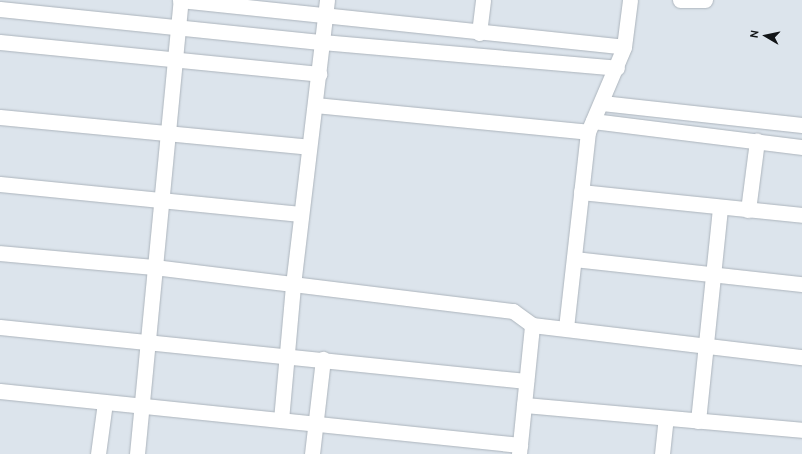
<!DOCTYPE html>
<html>
<head>
<meta charset="utf-8">
<style>
  body { margin:0 }
  #map { position:relative; width:802px; height:454px; overflow:hidden; background:#dce4ec; font-family:Cabin,sans-serif }
  div>[style] { position:absolute }
  [style*='--x'] { left:calc(var(--x)*1px); top:calc(var(--y)*1px); width:calc(var(--w)*1px); rotate:calc(var(--a)*1deg) }
  .roads { filter:drop-shadow(0 0 1px #acb4bc) drop-shadow(0 0 1px #acb4bc) }
  .street>* { height:15px; margin:-7.5px; padding:0 7.5px; transform-origin:7.5px; border-radius:7.5px; background:#fff }
  span { translate:-50% -50%; white-space:nowrap; text-align:center; line-height:1.15; -webkit-text-stroke:3px #dce4ec; paint-order:stroke }
  .north { position:absolute; left:746px; top:16px; width:40px; height:40px; -webkit-text-stroke:3px #dce4ec; paint-order:stroke; rotate:279deg; font-size:11px; font-weight:700; line-height:16px; text-align:center; color:#111417 }
  .north::after { content:''; display:block; margin:auto; width:14px; height:18px; background:#111417; clip-path:polygon(50% 0,100% 100%,50% 72%,0 100%) }
</style>
</head>
<body>
<div id="map">
  <div class="roads">
    <div class="street">
      <div style="--x:180;--y:0;--w:446;--a:6"></div>
      <div style="--x:680;--y:0;--w:25;--a:0"></div>
      <div style="--x:0;--y:9;--w:324;--a:5.9"></div>
      <div style="--x:322;--y:42;--w:296;--a:5"></div>
      <div style="--x:479;--y:33;--w:33;--a:-83"></div>
      <div style="--x:0;--y:42;--w:321;--a:5.7"></div>
      <div style="--x:602;--y:103;--w:201;--a:6.3"></div>
      <div style="--x:315;--y:105;--w:274;--a:5.6"></div>
      <div style="--x:0;--y:117;--w:310;--a:5.5"></div>
      <div style="--x:593;--y:121;--w:211;--a:7.1"></div>
      <div style="--x:0;--y:184;--w:302;--a:5.7"></div>
      <div style="--x:581;--y:192;--w:222;--a:5.9"></div>
      <div style="--x:748;--y:210;--w:70;--a:-82.6"></div>
      <div style="--x:0;--y:253;--w:155;--a:5.2"></div>
      <div style="--x:154;--y:267;--w:362;--a:7"></div>
      <div style="--x:513;--y:311;--w:24;--a:36"></div>
      <div style="--x:532;--y:325;--w:272;--a:6.8"></div>
      <div style="--x:574;--y:259;--w:229;--a:6.3"></div>
      <div style="--x:0;--y:327;--w:529;--a:5.86"></div>
      <div style="--x:566;--y:328;--w:197;--a:-83.6"></div>
      <div style="--x:588;--y:132;--w:92;--a:-67"></div>
      <div style="--x:624;--y:47;--w:47;--a:-82.7"></div>
      <div style="--x:0;--y:391;--w:523;--a:5.93"></div>
      <div style="--x:524;--y:405;--w:279;--a:5.1"></div>
      <div style="--x:281;--y:420;--w:136;--a:-84.9"></div>
      <div style="--x:293;--y:285;--w:287;--a:-83.2"></div>
      <div style="--x:698;--y:421;--w:215;--a:-84.1"></div>
      <div style="--x:98;--y:454;--w:52;--a:-82.3"></div>
      <div style="--x:137;--y:454;--w:456;--a:-84.5"></div>
      <div style="--x:312;--y:454;--w:96;--a:-83.4"></div>
      <div style="--x:519;--y:454;--w:130;--a:-84.2"></div>
      <div style="--x:662;--y:454;--w:36;--a:-84"></div>
    </div>
  </div>
  <div class="north">N</div>
</div>
</body>
</html>
